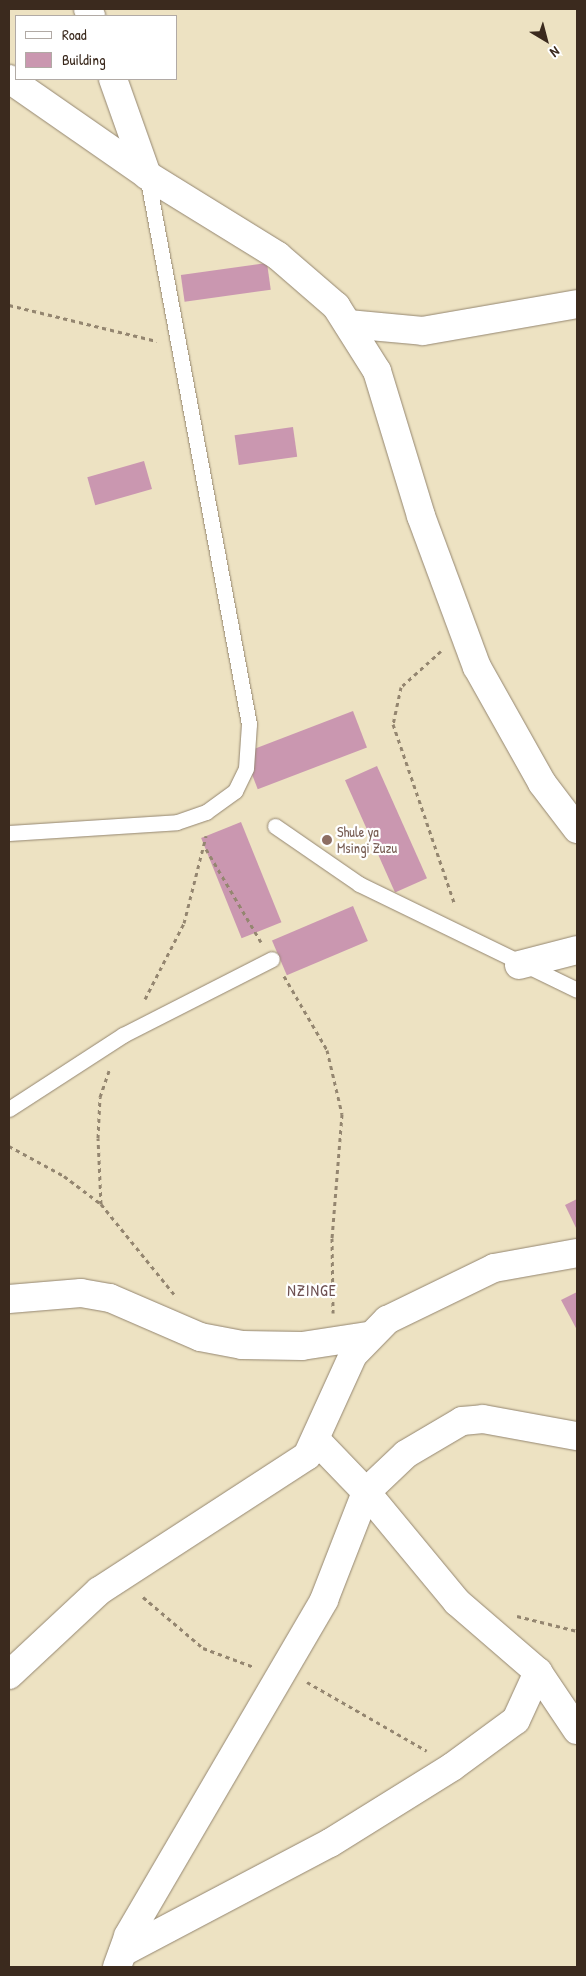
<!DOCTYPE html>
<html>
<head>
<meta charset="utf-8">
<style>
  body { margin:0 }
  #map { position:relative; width:586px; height:1976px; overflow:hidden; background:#ede2c2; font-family:"Patrick Hand",sans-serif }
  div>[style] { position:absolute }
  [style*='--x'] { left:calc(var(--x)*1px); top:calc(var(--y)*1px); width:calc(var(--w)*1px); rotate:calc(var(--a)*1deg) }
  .building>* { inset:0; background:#ca97b0; transform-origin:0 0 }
  .path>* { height:3px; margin-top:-1.5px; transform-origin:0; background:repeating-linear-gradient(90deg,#948670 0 4px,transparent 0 8px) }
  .roads { filter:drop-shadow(0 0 1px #948670) drop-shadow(0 0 1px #948670) }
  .lane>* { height:15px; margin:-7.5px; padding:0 7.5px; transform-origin:7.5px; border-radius:7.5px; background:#fff }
  .street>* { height:28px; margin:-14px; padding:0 14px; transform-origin:14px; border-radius:14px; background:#fff }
  .dots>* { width:14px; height:14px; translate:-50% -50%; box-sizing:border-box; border:2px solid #fff; border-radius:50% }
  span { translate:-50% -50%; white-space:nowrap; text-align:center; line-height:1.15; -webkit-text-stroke:4.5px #fff; paint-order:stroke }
  .education-label { font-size:14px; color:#785e54 }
  .left { translate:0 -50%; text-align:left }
  .quarter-label { font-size:16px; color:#6d5051; letter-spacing:1px }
  .frame { position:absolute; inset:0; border:10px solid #3b2a1e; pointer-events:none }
  .legend { position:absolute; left:15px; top:15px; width:162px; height:65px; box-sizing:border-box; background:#fff; border:1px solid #b1aaa5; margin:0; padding:6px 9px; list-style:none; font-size:15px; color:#3b2a1e }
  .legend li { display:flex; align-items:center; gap:10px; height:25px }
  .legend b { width:25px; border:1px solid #b1aaa5 }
  .north { position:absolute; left:521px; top:15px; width:50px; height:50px; -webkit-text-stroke:4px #fff; paint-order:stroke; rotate:143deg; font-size:14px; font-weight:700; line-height:20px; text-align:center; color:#3b2a1e }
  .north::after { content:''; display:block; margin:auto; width:18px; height:22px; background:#3b2a1e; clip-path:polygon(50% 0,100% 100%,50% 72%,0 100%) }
</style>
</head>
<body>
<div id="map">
  <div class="building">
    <div style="left:267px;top:263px;width:27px;height:87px;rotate:82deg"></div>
    <div style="left:293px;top:427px;width:30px;height:59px;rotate:82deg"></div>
    <div style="left:144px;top:461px;width:29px;height:59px;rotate:74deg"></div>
    <div style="left:353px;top:711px;width:39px;height:117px;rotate:69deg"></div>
    <div style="left:377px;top:766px;width:123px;height:35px;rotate:66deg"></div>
    <div style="left:241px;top:822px;width:108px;height:43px;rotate:68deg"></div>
    <div style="left:353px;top:906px;width:38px;height:88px;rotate:67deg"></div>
    <div style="clip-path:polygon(577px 1199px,577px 1230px,565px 1205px)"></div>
    <div style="clip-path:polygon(577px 1292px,577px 1330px,561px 1300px)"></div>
  </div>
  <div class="path">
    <div style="--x:9;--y:305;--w:152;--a:13.7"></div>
    <div style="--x:441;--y:651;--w:54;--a:138"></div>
    <div style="--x:401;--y:687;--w:38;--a:102"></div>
    <div style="--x:393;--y:724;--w:191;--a:71.1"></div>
    <div style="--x:206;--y:849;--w:108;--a:59.4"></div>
    <div style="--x:284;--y:976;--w:86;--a:59.8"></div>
    <div style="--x:327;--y:1050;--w:66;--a:76.8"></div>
    <div style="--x:342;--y:1114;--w:124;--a:94.6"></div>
    <div style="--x:332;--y:1238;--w:75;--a:89.2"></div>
    <div style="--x:145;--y:999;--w:85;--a:-62.8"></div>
    <div style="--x:184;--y:923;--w:90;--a:-75.8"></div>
    <div style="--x:9;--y:1146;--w:63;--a:28.6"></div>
    <div style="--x:64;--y:1176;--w:46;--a:37.1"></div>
    <div style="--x:101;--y:1204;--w:116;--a:51"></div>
    <div style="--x:101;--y:1204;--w:66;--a:-92.6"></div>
    <div style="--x:98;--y:1138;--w:41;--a:-87.2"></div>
    <div style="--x:100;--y:1097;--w:28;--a:-71"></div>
    <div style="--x:143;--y:1597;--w:79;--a:40.4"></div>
    <div style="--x:203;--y:1648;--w:54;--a:20.4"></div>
    <div style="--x:517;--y:1616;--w:62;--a:14"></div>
    <div style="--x:307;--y:1682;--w:138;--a:29.9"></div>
  </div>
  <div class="roads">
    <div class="lane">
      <div style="--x:275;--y:826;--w:102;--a:34.6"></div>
      <div style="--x:359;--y:884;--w:242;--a:25.9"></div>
      <div style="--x:9;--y:833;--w:168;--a:-3.7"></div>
      <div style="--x:177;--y:822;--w:31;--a:-19"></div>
      <div style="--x:206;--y:812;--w:36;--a:-36"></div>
      <div style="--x:235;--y:791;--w:25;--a:-64"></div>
      <div style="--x:246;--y:768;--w:44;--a:-86.1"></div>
      <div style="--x:249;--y:724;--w:558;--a:-100.53"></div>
      <div style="--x:9;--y:1109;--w:136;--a:-33"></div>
      <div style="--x:123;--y:1035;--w:167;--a:-27"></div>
    </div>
    <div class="street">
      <div style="--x:88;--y:9;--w:8;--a:67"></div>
      <div style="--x:9;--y:79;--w:168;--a:34.8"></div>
      <div style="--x:147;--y:175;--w:154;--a:31.7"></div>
      <div style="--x:278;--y:256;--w:77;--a:40.8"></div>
      <div style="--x:336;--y:306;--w:77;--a:57.8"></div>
      <div style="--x:377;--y:371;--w:152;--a:73.1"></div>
      <div style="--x:421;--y:516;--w:161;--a:69.7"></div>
      <div style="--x:477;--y:667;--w:133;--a:60.7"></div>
      <div style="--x:542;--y:783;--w:58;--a:52.7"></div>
      <div style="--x:113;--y:79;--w:102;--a:70.5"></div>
      <div style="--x:348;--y:324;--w:75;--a:5.3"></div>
      <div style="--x:423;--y:331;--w:156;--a:-9.9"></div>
      <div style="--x:519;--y:965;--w:60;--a:-14.5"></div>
      <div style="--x:9;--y:1299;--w:72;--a:-4.8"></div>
      <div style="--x:81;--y:1293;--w:29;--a:10"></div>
      <div style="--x:110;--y:1298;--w:98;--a:23.4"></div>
      <div style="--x:200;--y:1337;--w:43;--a:10.8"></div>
      <div style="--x:242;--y:1345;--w:60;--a:1"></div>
      <div style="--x:302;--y:1346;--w:66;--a:-8.7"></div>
      <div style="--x:317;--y:1441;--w:71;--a:46.1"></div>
      <div style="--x:366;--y:1492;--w:143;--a:50.4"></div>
      <div style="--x:457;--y:1602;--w:107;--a:40.8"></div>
      <div style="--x:538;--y:1672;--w:70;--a:56.1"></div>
      <div style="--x:9;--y:1675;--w:123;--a:-43"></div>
      <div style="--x:99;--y:1591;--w:248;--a:-33"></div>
      <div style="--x:307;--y:1456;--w:111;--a:-65.5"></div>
      <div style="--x:353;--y:1355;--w:49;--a:-45.8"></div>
      <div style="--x:387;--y:1320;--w:119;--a:-25.9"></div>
      <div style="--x:494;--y:1268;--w:84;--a:-10.2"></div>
      <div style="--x:123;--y:1952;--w:234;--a:-27.8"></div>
      <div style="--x:330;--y:1843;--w:144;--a:-31.9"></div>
      <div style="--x:452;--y:1767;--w:79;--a:-36.3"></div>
      <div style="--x:516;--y:1720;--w:53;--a:-65.4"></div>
      <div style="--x:117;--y:1967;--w:33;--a:-70"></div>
      <div style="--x:128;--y:1936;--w:389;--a:-59.7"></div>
      <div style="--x:324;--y:1600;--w:116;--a:-68.7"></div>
      <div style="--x:366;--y:1492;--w:55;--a:-43.5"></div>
      <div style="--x:406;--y:1454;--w:65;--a:-30.5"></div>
      <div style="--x:462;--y:1421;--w:21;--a:-5"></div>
      <div style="--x:483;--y:1419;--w:96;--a:10.3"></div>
    </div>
  </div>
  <div class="dots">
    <div style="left:327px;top:840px;background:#8d6e63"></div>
  </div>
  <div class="education-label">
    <span class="left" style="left:337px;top:840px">Shule ya<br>Msingi Zuzu</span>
  </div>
  <div class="quarter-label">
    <span style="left:312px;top:1290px">NZINGE</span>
  </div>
  <div class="frame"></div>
  <ul class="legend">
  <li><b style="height:6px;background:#fff"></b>Road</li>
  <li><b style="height:14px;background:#ca97b0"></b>Building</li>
  </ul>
  <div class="north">N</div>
</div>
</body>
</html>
